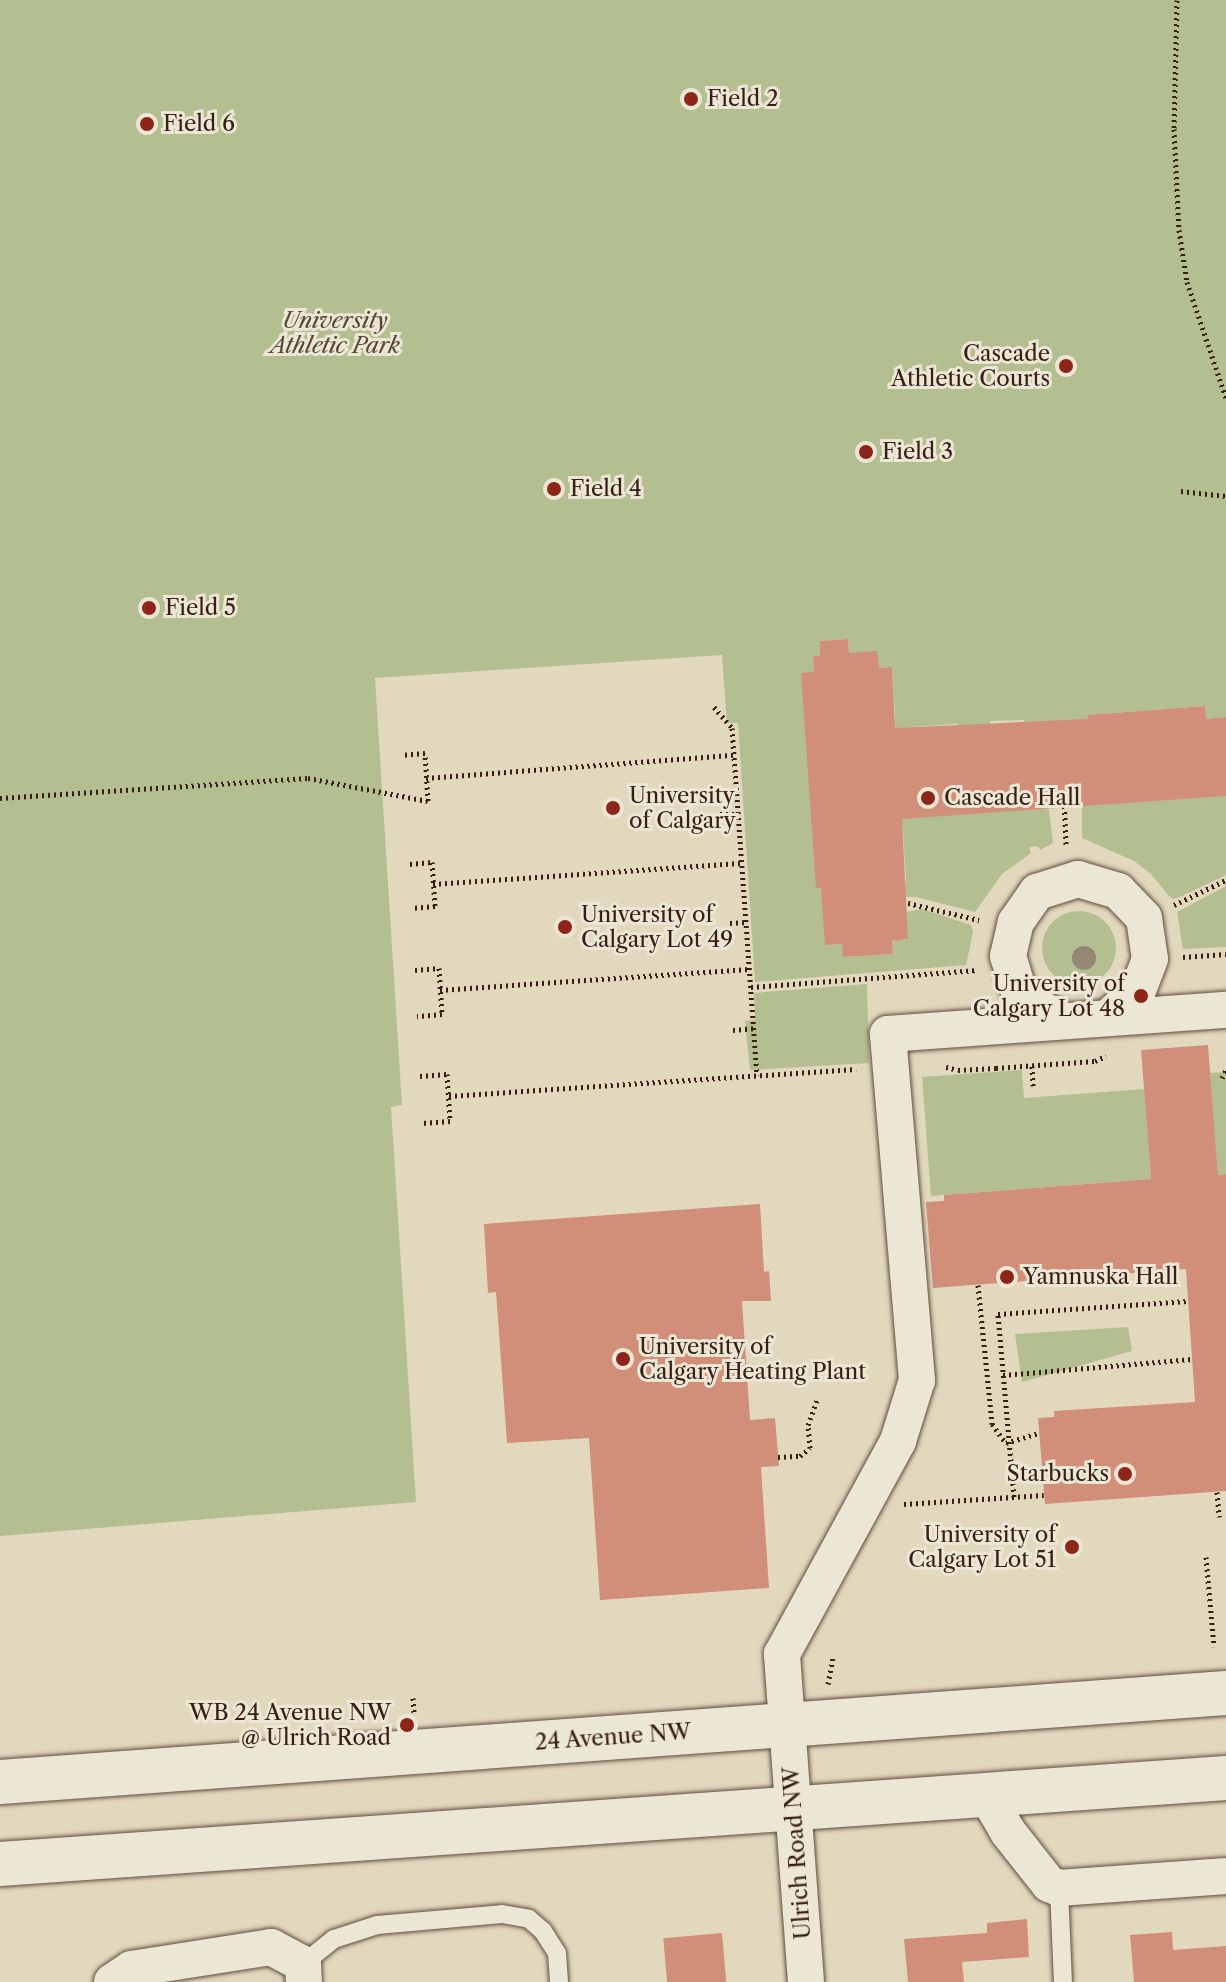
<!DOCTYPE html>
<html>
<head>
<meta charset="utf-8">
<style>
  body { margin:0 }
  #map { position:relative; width:1226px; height:1982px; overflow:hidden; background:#e1d8be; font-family:"Libre Caslon Text",serif }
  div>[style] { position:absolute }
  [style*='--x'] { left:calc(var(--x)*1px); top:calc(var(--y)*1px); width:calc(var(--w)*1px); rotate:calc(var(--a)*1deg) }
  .green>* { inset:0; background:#b3bf91 }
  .round { border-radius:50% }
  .building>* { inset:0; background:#d18e79; transform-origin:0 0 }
  .path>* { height:5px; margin-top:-2.5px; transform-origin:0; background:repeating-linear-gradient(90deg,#381e14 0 2px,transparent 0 6px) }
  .roads { filter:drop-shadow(0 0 2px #624c3e) drop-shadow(0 0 2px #624c3e) }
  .service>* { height:18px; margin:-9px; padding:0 9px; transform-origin:9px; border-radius:9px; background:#ece6d5 }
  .minor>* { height:36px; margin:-18px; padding:0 18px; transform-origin:18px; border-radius:18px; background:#ece6d5 }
  .tertiary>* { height:44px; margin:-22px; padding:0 22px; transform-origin:22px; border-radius:22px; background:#ece6d5 }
  .trees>* { width:24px; height:24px; margin:-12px; border-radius:50%; background:#958872 }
  .dots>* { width:22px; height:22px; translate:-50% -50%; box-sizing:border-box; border:4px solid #ece6d5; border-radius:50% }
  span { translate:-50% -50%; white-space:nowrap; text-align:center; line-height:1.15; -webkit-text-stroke:6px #ece6d5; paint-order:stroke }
  .poi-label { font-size:22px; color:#381e14 }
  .left { translate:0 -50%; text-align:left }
  .right { translate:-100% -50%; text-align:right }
  .park-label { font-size:22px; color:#574633; font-style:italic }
  .street-label { font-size:22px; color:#381e14 }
</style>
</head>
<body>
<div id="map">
  <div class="green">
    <div style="clip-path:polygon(0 0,1226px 0,1226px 717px,1206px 719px,1205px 706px,1089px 715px,1089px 722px,1025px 726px,1024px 720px,990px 721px,991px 735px,959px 737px,958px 724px,908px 727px,892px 742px,895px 716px,892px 667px,879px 668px,849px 653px,848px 639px,820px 641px,820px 656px,813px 657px,830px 887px,825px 945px,842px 944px,844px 957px,893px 954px,892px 941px,908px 939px,906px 912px,922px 909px,971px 925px,973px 932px,966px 965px,755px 982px,738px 723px,727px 723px,722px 655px,375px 678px,402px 1105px,391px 1107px,416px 1502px,0 1536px)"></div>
    <div style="clip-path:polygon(1226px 783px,1226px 875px,1180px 897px,1173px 899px,1168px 895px,1151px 874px,1134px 861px,1082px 838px,1082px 806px,1210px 797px)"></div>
    <div style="clip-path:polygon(897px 806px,997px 812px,1046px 809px,1049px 810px,1053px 843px,1040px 850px,1038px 846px,1029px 847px,1031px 853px,1002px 874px,975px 912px,916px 897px,895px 897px,894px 882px,906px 881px,903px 832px)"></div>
    <div style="clip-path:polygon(1226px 886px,1226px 947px,1183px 949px,1177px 912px)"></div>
    <div class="round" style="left:1042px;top:911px;width:74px;height:74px"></div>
    <div style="clip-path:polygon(867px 984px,869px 1063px,750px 1070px,745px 1021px,755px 1020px,754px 993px)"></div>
    <div style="clip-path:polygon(1022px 1070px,1024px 1098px,1144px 1089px,1151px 1179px,931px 1196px,922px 1077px)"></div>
    <div style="clip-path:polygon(1226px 1072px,1226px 1174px,1218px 1175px,1210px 1073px)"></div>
    <div style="clip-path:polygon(1128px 1327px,1132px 1351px,1022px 1382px,1015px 1334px)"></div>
  </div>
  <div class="building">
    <div style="clip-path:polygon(848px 639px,849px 653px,877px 651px,879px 668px,892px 667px,895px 728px,1088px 719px,1088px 715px,1205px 706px,1206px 719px,1226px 717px,1226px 796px,902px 819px,908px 939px,892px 941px,893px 954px,843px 957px,842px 944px,825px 945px,821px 888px,816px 888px,801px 673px,814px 672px,813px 656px,820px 656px,820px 641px)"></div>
    <div style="clip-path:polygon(1208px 1045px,1218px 1175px,1226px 1174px,1226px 1491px,1045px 1504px,1038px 1418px,1054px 1417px,1054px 1411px,1195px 1402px,1186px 1269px,933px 1288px,926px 1202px,944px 1201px,944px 1195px,1151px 1179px,1141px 1050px)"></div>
    <div style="clip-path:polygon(760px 1204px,764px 1272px,769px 1271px,771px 1301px,742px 1301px,750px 1420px,775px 1418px,779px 1466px,761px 1467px,769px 1588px,600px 1600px,589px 1438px,507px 1443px,496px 1292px,488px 1293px,484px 1224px)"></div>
    <div style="clip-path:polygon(1027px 1919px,1029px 1957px,962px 1962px,964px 1982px,908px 1982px,904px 1939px,987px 1933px,987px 1923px)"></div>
    <div style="clip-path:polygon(1172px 1932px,1173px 1950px,1226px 1946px,1226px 1982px,1134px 1982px,1130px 1935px)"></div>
    <div style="left:722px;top:1933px;width:49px;height:59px;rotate:85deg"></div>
  </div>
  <div class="path">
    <div style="--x:1177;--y:0;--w:129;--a:91.3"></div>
    <div style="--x:1174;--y:129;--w:101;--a:87.2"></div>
    <div style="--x:1179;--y:230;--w:53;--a:81.3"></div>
    <div style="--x:1187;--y:282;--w:122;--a:71.4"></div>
    <div style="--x:1181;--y:491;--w:45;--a:6.3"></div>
    <div style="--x:714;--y:707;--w:28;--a:49"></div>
    <div style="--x:732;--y:728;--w:348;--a:85.9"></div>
    <div style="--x:426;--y:778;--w:309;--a:-4.3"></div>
    <div style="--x:1064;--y:794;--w:51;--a:87.8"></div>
    <div style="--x:0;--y:798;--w:309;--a:-3.7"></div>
    <div style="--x:308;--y:778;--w:122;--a:10.9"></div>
    <div style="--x:428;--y:801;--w:48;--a:-93.6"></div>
    <div style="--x:425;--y:753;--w:21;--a:175"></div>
    <div style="--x:720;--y:814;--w:19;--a:0"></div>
    <div style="--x:410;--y:864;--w:22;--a:-5"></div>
    <div style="--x:432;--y:862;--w:44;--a:86.1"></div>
    <div style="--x:435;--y:906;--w:23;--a:175"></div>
    <div style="--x:433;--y:884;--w:311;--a:-3.9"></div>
    <div style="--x:908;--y:903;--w:73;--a:13.5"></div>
    <div style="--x:1174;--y:905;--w:58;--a:-25.7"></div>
    <div style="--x:730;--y:923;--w:16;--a:-4"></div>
    <div style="--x:1183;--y:957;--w:43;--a:-4"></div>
    <div style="--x:415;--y:970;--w:24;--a:-5"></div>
    <div style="--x:439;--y:968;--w:46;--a:86.3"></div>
    <div style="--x:442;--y:1014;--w:25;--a:175"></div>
    <div style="--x:751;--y:987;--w:227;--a:-4.3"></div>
    <div style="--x:440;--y:990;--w:310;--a:-3.9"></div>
    <div style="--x:733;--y:1030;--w:21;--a:-5"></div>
    <div style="--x:1032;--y:1066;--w:20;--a:87"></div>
    <div style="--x:946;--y:1067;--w:12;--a:14"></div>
    <div style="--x:958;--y:1070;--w:38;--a:-3"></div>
    <div style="--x:996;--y:1068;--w:99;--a:-4"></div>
    <div style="--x:1095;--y:1061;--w:12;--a:-24"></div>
    <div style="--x:420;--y:1076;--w:27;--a:-4"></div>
    <div style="--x:447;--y:1074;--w:47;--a:86.3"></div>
    <div style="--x:450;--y:1121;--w:28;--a:176"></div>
    <div style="--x:1222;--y:1078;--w:9;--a:-63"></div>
    <div style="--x:449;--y:1096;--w:408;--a:-3.8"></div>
    <div style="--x:978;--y:1285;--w:140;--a:84.2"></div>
    <div style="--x:992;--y:1424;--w:24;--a:54"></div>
    <div style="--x:1006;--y:1443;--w:34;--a:-17"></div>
    <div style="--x:1003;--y:1375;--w:190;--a:-4.8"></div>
    <div style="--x:778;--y:1457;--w:22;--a:-3"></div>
    <div style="--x:800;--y:1456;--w:13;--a:-39"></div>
    <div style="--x:810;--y:1448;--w:23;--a:-95"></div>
    <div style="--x:808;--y:1425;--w:27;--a:-70"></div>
    <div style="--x:1217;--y:1492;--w:25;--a:85"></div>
    <div style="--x:1014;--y:1497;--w:184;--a:-95"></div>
    <div style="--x:998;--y:1314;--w:190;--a:-3.9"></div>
    <div style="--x:904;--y:1504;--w:140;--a:-3.7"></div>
    <div style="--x:1206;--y:1557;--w:90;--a:84.9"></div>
    <div style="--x:828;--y:1684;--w:26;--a:-79"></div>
    <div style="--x:413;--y:1698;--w:15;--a:86"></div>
  </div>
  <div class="roads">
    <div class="service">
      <div style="--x:1059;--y:1888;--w:94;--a:87.6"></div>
      <div style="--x:303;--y:1964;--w:40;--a:-39"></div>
      <div style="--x:334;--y:1939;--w:45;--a:-18"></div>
      <div style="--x:377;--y:1925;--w:125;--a:-5"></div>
      <div style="--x:502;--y:1914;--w:27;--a:10"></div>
      <div style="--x:529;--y:1919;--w:18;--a:41"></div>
      <div style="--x:543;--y:1931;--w:26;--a:58"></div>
      <div style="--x:557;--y:1953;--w:29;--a:86"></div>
    </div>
    <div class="minor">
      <div style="--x:1064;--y:1021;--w:49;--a:-151.9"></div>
      <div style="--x:1021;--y:998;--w:44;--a:-107.2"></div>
      <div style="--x:1008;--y:956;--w:35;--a:-77"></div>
      <div style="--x:1016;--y:922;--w:37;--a:-55"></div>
      <div style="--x:1037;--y:892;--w:43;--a:-17.6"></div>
      <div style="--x:1078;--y:879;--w:42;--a:16.7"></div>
      <div style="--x:1118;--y:891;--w:37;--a:46"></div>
      <div style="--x:1144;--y:918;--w:41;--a:81.7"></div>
      <div style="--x:1150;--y:959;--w:33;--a:111"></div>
      <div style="--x:1138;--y:990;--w:40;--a:137"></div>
      <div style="--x:987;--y:1796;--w:42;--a:59.7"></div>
      <div style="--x:1008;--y:1832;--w:66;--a:51.7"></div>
      <div style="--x:1049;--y:1884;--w:11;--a:22"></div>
      <div style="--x:1059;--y:1888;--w:167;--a:-4.1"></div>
      <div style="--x:112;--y:1982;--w:23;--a:-34"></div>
      <div style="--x:131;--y:1969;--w:142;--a:-8.9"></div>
      <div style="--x:271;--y:1947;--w:36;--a:28"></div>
      <div style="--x:303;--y:1964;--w:18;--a:87"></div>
      <div style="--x:806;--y:1982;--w:329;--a:-94.2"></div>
      <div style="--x:782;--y:1654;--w:243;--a:-61.4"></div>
      <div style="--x:898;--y:1441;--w:64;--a:-72.7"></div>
      <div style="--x:917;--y:1380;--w:347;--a:-94.8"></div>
      <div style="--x:888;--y:1034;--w:339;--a:-4.1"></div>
    </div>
    <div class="tertiary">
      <div style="--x:0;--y:1782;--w:1229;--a:-4.15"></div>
      <div style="--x:0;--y:1864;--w:1229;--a:-4.01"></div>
    </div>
  </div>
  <div class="trees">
    <div style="left:1084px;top:958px"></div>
  </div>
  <div class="dots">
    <div style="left:691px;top:99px;background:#8f2418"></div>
    <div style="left:147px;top:124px;background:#8f2418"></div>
    <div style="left:1066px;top:366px;background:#8f2418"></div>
    <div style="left:866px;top:452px;background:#8f2418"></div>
    <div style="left:554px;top:489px;background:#8f2418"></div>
    <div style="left:149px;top:608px;background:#8f2418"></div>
    <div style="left:928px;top:798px;background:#8f2418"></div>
    <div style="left:613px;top:808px;background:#8f2418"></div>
    <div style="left:565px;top:927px;background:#8f2418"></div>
    <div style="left:1141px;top:996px;background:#8f2418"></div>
    <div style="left:1007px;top:1277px;background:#8f2418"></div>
    <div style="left:623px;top:1359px;background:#8f2418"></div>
    <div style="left:1125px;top:1474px;background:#8f2418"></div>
    <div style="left:1072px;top:1547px;background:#8f2418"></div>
    <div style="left:407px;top:1725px;background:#8f2418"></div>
  </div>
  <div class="poi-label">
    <span class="left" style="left:707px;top:99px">Field 2</span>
    <span class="left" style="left:163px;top:124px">Field 6</span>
    <span class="right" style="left:1050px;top:366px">Cascade<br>Athletic Courts</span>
    <span class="left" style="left:882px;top:452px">Field 3</span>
    <span class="left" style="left:570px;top:489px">Field 4</span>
    <span class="left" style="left:165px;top:608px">Field 5</span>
    <span class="left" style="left:629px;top:808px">University<br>of Calgary</span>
    <span class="left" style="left:944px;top:798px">Cascade Hall</span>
    <span class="left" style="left:581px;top:927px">University of<br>Calgary Lot 49</span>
    <span class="right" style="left:1125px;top:996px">University of<br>Calgary Lot 48</span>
    <span class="left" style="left:1023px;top:1277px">Yamnuska Hall</span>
    <span class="left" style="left:639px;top:1359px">University of<br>Calgary Heating Plant</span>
    <span class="right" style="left:1109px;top:1474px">Starbucks</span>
    <span class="right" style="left:1056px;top:1547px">University of<br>Calgary Lot 51</span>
    <span class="right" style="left:391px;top:1725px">WB 24 Avenue NW<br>@ Ulrich Road</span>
  </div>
  <div class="park-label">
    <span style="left:335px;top:333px">University<br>Athletic Park</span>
  </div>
  <div class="street-label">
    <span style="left:613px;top:1737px;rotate:-4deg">24 Avenue NW</span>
    <span style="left:797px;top:1853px;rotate:-94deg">Ulrich Road NW</span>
  </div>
</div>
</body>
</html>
